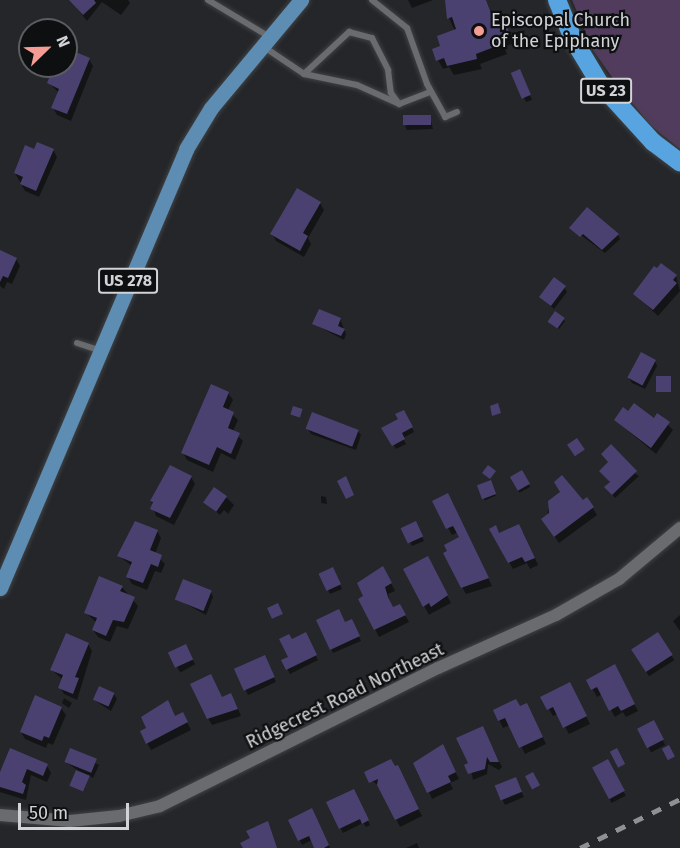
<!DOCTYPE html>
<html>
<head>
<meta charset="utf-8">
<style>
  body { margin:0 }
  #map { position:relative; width:680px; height:848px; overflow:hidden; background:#242629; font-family:"Fira Sans",sans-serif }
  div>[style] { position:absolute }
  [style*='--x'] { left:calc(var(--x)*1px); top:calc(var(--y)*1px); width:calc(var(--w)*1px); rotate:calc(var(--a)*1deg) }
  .green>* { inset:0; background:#523c5d }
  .shadow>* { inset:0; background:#0007; transform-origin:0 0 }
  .building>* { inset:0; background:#4a4171; transform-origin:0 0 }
  .roads { filter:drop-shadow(0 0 2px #404245) drop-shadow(0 0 2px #404245) }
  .lane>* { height:6px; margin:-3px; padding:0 3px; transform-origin:3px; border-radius:3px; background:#696b6f }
  .street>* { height:12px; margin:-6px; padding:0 6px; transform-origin:6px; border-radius:6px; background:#696b6f }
  .primary>* { height:15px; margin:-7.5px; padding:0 7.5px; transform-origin:7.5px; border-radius:7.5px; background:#5e8db3 }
  .highway>* { height:18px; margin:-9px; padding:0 9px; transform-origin:9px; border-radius:9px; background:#57a4e1 }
  .rail>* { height:4.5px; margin-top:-2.25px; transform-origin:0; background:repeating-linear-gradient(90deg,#8f9093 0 10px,transparent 0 20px) }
  .dots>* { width:16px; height:16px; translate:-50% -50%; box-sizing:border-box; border:3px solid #0e0f10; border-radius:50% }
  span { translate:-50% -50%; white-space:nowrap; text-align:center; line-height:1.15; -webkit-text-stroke:4.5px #0e0f10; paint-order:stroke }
  .shield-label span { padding:2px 4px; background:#0e0f10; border:2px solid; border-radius:4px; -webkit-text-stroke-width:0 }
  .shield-label { font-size:16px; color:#d2d3d6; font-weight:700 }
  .poi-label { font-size:18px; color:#d2d3d6 }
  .left { translate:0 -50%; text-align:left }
  .street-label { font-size:18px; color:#d2d3d6 }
  .north { position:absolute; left:18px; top:18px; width:60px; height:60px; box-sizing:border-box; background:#0e0f10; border:2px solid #5c5d5f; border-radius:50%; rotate:67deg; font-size:16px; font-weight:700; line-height:24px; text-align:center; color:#d2d3d6 }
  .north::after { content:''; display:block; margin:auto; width:21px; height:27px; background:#f59c95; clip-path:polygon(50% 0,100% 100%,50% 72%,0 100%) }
  .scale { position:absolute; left:18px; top:803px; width:111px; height:27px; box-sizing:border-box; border:3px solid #d2d3d6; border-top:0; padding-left:8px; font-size:18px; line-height:21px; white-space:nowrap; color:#d2d3d6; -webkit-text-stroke:4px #0e0f10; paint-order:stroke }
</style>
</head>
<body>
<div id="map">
  <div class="green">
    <div style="clip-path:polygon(572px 0,680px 0,680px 149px,651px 126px,616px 83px,593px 50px)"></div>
  </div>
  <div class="shadow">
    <div style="clip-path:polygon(70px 0,128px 0,130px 3px,121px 15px,102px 2px,87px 21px)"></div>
    <div style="clip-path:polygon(408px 0,433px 0,412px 8px)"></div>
    <div style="clip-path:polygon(446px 0,486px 0,495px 23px,503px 20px,514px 43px,504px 47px,507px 54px,480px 64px,482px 69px,454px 75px,449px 67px,443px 69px,438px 60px,455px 31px,446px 11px,450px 9px)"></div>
    <div style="clip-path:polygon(66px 50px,89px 59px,93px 66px,71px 121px,57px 115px,53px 108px,59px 93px,49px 83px,56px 66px,66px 66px)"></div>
    <div style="clip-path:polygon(522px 75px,532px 100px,526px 102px,524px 98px)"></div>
    <div style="clip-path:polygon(430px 117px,433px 129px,407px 130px,405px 126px)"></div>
    <div style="clip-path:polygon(53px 150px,57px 157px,39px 197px,25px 191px,15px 173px,35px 151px)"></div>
    <div style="clip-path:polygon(320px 203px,324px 210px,308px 238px,311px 244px,304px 257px,276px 241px,272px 234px)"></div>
    <div style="clip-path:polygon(571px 228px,618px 235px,620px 239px,605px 253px)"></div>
    <div style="clip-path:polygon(0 252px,16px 259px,20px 266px,12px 284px,7px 282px,4px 289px,0 286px)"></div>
    <div style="clip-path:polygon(676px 276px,680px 291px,658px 316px,635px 294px)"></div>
    <div style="clip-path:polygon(564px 287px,567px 292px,554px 309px,541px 297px)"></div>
    <div style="clip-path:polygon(556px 313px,565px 321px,559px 329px,550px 322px)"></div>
    <div style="clip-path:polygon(340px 319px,346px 334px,344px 340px,314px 324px)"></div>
    <div style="clip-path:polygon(655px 361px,657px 366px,645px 389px,632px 383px,629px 378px)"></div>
    <div style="clip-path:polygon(228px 393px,233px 400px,228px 410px,238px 420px,233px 431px,243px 441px,235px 460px,221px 453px,213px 472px,187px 460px,183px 453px)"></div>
    <div style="clip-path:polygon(404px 412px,414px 432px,403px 438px,406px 444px,396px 449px,383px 428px,400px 420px)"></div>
    <div style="clip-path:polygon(658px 415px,673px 430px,656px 454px,615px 420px,654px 420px)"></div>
    <div style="clip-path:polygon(308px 429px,358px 431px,361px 435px,356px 450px,311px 434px)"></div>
    <div style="clip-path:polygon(602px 454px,639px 476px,615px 498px,609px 491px,609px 463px)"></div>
    <div style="left:522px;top:472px;width:17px;height:12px;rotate:62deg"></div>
    <div style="clip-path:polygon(191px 477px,195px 484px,174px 525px,156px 516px,151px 501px)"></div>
    <div style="left:490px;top:482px;width:15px;height:12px;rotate:67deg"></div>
    <div style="clip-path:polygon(321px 496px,326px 497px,327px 504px,321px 503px)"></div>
    <div style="clip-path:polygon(226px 497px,234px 505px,228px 514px,224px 510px,220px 515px,206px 503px)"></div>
    <div style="clip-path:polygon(587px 499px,597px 515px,559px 543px,547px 526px,548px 509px)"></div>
    <div style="clip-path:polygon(434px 502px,452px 502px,492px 586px,466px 594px,462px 587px,461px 538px,458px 532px,452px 535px)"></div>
    <div style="clip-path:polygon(418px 527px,424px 541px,412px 546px,410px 542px)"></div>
    <div style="clip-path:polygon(491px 529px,499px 534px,523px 532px,538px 565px,530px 569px,527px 563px,513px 569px)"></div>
    <div style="clip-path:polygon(157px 531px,161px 538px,155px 554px,165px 564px,161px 573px,155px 571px,147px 590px,132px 584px,128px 577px,132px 566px,119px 556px)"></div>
    <div style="left:427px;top:558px;width:51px;height:25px;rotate:62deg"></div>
    <div style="clip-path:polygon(335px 573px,342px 589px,330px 594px,328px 590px)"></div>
    <div style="clip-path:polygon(387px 575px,395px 591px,388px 594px,391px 605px,393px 609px,400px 606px,409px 622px,379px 637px,360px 599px)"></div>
    <div style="clip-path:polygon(122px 587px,138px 606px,128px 629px,117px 626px,110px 642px,98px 637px,93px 630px,97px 623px,85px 612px)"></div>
    <div style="clip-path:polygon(211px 592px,213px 597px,206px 615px,177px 599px)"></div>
    <div style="clip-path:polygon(680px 615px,680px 631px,673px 621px)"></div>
    <div style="clip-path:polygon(345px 624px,354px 625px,361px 641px,333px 653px,331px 649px)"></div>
    <div style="clip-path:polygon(305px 634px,318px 660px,290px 674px,283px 661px,290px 658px,292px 641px)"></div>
    <div style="left:658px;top:634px;width:31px;height:30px;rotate:58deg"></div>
    <div style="clip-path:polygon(88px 644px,92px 651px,77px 700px,64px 694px,60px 687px,63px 680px,52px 670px)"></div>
    <div style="left:185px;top:646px;width:21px;height:17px;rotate:61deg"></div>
    <div style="clip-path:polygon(267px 661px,276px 682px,248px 695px,236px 670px)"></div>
    <div style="clip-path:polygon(614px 666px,638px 711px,626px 717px,623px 712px,615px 717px,602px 694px,597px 697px,588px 680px)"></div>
    <div style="clip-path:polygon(573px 691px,590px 724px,569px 734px,558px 714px,553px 716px,542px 697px)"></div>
    <div style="clip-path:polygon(114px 694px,117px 699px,111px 711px,94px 700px)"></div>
    <div style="clip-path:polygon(64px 698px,72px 703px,69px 708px,62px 703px)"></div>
    <div style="clip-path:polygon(222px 699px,235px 702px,241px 716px,212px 725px,208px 718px)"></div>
    <div style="clip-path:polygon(61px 708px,66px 715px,53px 745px,48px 743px,46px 748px,25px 739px,21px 732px)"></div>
    <div style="clip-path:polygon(519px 708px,530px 711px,546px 744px,525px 754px,510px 725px,503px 728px,495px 711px)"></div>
    <div style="clip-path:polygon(183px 714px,191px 730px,151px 750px,147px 743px)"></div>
    <div style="left:653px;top:722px;width:26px;height:16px;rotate:62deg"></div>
    <div style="clip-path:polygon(486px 735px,502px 767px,499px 770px,488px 764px,487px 774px,473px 780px,470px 764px)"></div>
    <div style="clip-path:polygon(11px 750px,47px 766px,51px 773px,47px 782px,31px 775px,26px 800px,0 792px,0 772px)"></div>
    <div style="clip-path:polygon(71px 750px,99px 765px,93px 778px,88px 775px,84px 791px,71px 784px,77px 770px,66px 762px)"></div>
    <div style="clip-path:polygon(446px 753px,459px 779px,450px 783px,453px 789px,432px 799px,429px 792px)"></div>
    <div style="left:608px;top:761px;width:39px;height:16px;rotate:63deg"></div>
    <div style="clip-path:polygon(395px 768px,401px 774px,422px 816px,400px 827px,380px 787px,370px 779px)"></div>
    <div style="clip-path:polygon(517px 783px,524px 797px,505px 805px,497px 788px)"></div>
    <div style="clip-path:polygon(356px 795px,370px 825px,366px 827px,363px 823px,343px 833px,328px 803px)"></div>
    <div style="clip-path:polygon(314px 815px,330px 848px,316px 848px,312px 840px,302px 845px,290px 821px)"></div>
    <div style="clip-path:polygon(417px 843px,419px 848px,406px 848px)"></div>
  </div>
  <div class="building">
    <div style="clip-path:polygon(69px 0,94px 0,96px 3px,83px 15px)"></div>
    <div style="clip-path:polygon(445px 0,486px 0,494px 21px,503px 18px,510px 34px,500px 37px,502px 44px,476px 54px,477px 59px,447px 66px,444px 58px,436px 61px,432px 49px,440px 46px,437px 36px,456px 29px,452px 17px,447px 19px)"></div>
    <div style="clip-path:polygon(66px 48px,90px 58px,67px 114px,51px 108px,59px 89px,47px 83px,54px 66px,66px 66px)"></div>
    <div style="left:520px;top:69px;width:28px;height:10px;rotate:67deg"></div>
    <div style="left:431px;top:115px;width:10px;height:28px;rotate:90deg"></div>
    <div style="clip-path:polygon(37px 142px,54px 149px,36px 191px,20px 184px,23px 177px,14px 173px,25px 145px,34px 149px)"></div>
    <div style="clip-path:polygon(297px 188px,321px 202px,303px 233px,308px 236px,300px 251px,270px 234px)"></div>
    <div style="clip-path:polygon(587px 207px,619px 234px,602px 250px,583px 234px,580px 237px,569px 228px)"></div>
    <div style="clip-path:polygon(0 250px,17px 258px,8px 278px,3px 276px,0 282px)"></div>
    <div style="clip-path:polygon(661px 263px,677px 275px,673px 280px,677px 283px,653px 310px,633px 294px,654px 266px,657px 268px)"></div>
    <div style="left:554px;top:277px;width:15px;height:25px;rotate:37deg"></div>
    <div style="clip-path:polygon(319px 309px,341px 318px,338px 326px,345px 329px,341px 336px,312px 324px)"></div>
    <div style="left:555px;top:311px;width:12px;height:13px;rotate:35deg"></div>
    <div style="left:641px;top:352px;width:17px;height:29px;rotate:28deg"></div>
    <div style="left:656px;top:376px;width:15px;height:16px"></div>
    <div style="clip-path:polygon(211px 384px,229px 392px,223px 407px,234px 412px,228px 428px,240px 433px,231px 454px,217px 447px,209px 465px,181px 453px)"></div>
    <div style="clip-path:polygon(498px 403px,501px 413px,492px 416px,490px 406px)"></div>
    <div style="clip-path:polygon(634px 403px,654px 418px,657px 413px,670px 422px,651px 448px,614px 420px,623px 407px,628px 411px)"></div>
    <div style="left:293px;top:406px;width:10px;height:9px;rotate:17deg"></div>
    <div style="clip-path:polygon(404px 410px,413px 427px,402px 433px,405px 439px,392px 446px,381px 428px,398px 419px,395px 414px)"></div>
    <div style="left:312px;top:412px;width:50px;height:18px;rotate:21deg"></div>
    <div style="left:577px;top:438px;width:14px;height:12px;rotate:56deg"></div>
    <div style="clip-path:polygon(611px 444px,637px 471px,612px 495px,604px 487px,610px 482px,599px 471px,608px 462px,601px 454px)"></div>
    <div style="clip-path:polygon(170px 465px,192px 476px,170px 518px,150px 509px,153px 502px,150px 501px)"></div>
    <div style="left:488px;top:465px;width:10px;height:10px;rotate:37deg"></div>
    <div style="left:522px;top:470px;width:16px;height:14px;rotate:60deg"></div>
    <div style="clip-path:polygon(562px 475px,583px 500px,587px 497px,594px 507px,554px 537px,541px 519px,549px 513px,548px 501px,560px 492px,554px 482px)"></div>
    <div style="clip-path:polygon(346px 476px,354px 495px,346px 499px,337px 481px)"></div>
    <div style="left:491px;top:480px;width:15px;height:15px;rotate:70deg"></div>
    <div style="left:214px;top:487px;width:16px;height:19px;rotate:35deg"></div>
    <div style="clip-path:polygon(448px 493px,489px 578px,461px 588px,443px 553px,447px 551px,444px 545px,459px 537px,453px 526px,446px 529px,432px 501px)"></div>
    <div style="clip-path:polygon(135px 521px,158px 530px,150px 550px,162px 555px,158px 567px,151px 564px,143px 583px,126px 577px,132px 562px,117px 556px)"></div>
    <div style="left:416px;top:521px;width:17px;height:17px;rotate:65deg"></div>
    <div style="clip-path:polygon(519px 524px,535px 558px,525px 562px,522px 557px,508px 563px,489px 529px,496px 525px,499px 533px)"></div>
    <div style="clip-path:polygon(428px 556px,448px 595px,431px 607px,429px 603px,423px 607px,403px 569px)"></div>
    <div style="clip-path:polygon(383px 566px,392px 583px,385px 587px,388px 597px,393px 607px,400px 604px,406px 615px,374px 630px,358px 599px,363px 596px,357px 583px)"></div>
    <div style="left:333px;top:567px;width:19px;height:16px;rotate:65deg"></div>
    <div style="clip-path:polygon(99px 576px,123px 586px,120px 591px,135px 597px,124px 622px,113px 620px,106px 636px,92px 630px,97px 618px,84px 613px)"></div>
    <div style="left:183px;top:579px;width:31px;height:22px;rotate:22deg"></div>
    <div style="left:278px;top:603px;width:12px;height:12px;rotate:66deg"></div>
    <div style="clip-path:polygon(339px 609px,345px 622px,352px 619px,360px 636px,330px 650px,316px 620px)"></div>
    <div style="clip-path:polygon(306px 632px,317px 655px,286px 670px,281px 660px,288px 657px,279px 639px,289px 634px,292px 639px)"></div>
    <div style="left:658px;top:632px;width:27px;height:32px;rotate:57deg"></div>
    <div style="clip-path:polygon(66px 633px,89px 643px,75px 677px,79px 678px,73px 694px,58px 688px,63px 675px,50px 670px)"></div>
    <div style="left:186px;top:644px;width:17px;height:20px;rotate:65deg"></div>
    <div style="left:265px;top:655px;width:24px;height:34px;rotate:66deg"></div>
    <div style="clip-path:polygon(615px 664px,635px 704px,621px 711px,618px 706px,609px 711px,597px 687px,591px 690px,586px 680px)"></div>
    <div style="clip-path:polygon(211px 674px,222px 697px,231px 693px,238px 709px,207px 719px,190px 684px)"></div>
    <div style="clip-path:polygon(570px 682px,587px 716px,563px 728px,553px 707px,547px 710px,540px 697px)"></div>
    <div style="left:99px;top:686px;width:17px;height:15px;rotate:24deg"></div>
    <div style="clip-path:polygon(35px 695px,62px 707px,49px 738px,44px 736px,42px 741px,20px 732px)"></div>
    <div style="clip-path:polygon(516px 699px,520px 706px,527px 703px,543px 737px,519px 748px,505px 718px,498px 721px,493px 710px)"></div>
    <div style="clip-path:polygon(168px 700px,175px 716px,183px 712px,188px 722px,146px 744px,140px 731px,146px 728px,141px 717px)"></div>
    <div style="left:654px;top:720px;width:22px;height:19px;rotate:63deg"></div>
    <div style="clip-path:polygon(483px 726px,499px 762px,490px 762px,487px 757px,485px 769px,468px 774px,464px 765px,468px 763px,456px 738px)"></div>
    <div style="clip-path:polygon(443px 744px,456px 772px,448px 776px,451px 782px,427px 793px,413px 763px)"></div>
    <div style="left:669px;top:745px;width:13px;height:8px;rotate:63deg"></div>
    <div style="clip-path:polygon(10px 748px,48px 764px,43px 776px,27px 769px,22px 782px,26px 785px,23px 794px,0 787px,0 772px)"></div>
    <div style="left:70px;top:748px;width:29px;height:15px;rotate:22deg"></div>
    <div style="left:617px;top:748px;width:18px;height:8px;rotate:63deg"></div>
    <div style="clip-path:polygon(391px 759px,395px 766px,398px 765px,419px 809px,395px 820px,377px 785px,378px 779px,369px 783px,364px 772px)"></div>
    <div style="left:608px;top:759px;width:36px;height:18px;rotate:62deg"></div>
    <div style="left:76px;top:770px;width:15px;height:17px;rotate:23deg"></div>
    <div style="left:533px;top:772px;width:15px;height:9px;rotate:62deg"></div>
    <div style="left:516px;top:777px;width:16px;height:23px;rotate:68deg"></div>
    <div style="clip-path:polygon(354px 789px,369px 820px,362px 824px,360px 819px,339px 829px,326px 802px)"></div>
    <div style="clip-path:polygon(312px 808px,329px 845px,324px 848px,314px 848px,309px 836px,298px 841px,288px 820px)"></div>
    <div style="clip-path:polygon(268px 821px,277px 848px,243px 848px,240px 843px,250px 838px,246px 831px)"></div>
  </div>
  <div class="roads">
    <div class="lane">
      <div style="--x:208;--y:0;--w:70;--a:31"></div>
      <div style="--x:372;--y:0;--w:45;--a:38.7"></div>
      <div style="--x:407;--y:28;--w:59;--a:70.3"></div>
      <div style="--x:427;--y:84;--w:38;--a:61"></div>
      <div style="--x:445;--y:117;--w:13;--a:-23"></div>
      <div style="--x:264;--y:47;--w:48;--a:34"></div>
      <div style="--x:304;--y:74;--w:62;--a:-43"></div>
      <div style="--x:349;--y:32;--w:24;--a:15"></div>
      <div style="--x:372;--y:38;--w:36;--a:63"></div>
      <div style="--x:388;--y:70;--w:23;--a:83"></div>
      <div style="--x:391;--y:93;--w:14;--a:54"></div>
      <div style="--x:399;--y:104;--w:34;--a:-21"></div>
      <div style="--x:304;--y:74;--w:54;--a:11.7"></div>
      <div style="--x:357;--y:85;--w:44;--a:24.2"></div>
      <div style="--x:77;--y:343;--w:23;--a:18"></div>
    </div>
    <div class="street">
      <div style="--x:0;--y:815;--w:70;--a:4.9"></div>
      <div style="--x:70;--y:821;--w:49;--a:-5.8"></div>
      <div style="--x:119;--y:816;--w:42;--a:-13.7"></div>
      <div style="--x:160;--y:806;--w:310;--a:-26.4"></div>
      <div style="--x:438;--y:668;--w:129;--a:-24.2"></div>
      <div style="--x:556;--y:615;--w:73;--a:-29.7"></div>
      <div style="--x:619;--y:579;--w:80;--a:-39.9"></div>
    </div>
    <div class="primary">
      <div style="--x:0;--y:588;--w:477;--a:-67"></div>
      <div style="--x:186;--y:149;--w:48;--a:-58.6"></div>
      <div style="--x:211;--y:108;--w:141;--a:-50.2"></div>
    </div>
    <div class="highway">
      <div style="--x:557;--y:0;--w:42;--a:67.7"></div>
      <div style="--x:573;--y:39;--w:52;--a:59"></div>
      <div style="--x:600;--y:84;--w:79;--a:47.6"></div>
      <div style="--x:653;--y:142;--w:34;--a:37"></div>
    </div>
  </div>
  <div class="rail">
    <div style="--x:580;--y:848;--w:111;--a:-26.1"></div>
  </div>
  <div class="dots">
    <div style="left:479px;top:31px;background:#f59c95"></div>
  </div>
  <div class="shield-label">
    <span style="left:606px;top:91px">US 23</span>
    <span style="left:128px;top:281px">US 278</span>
  </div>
  <div class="poi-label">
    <span class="left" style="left:491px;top:31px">Episcopal Church<br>of the Epiphany</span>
  </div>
  <div class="street-label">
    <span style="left:345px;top:696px;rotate:-26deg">Ridgecrest Road Northeast</span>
  </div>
  <div class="north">N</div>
  <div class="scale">50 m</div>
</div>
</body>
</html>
